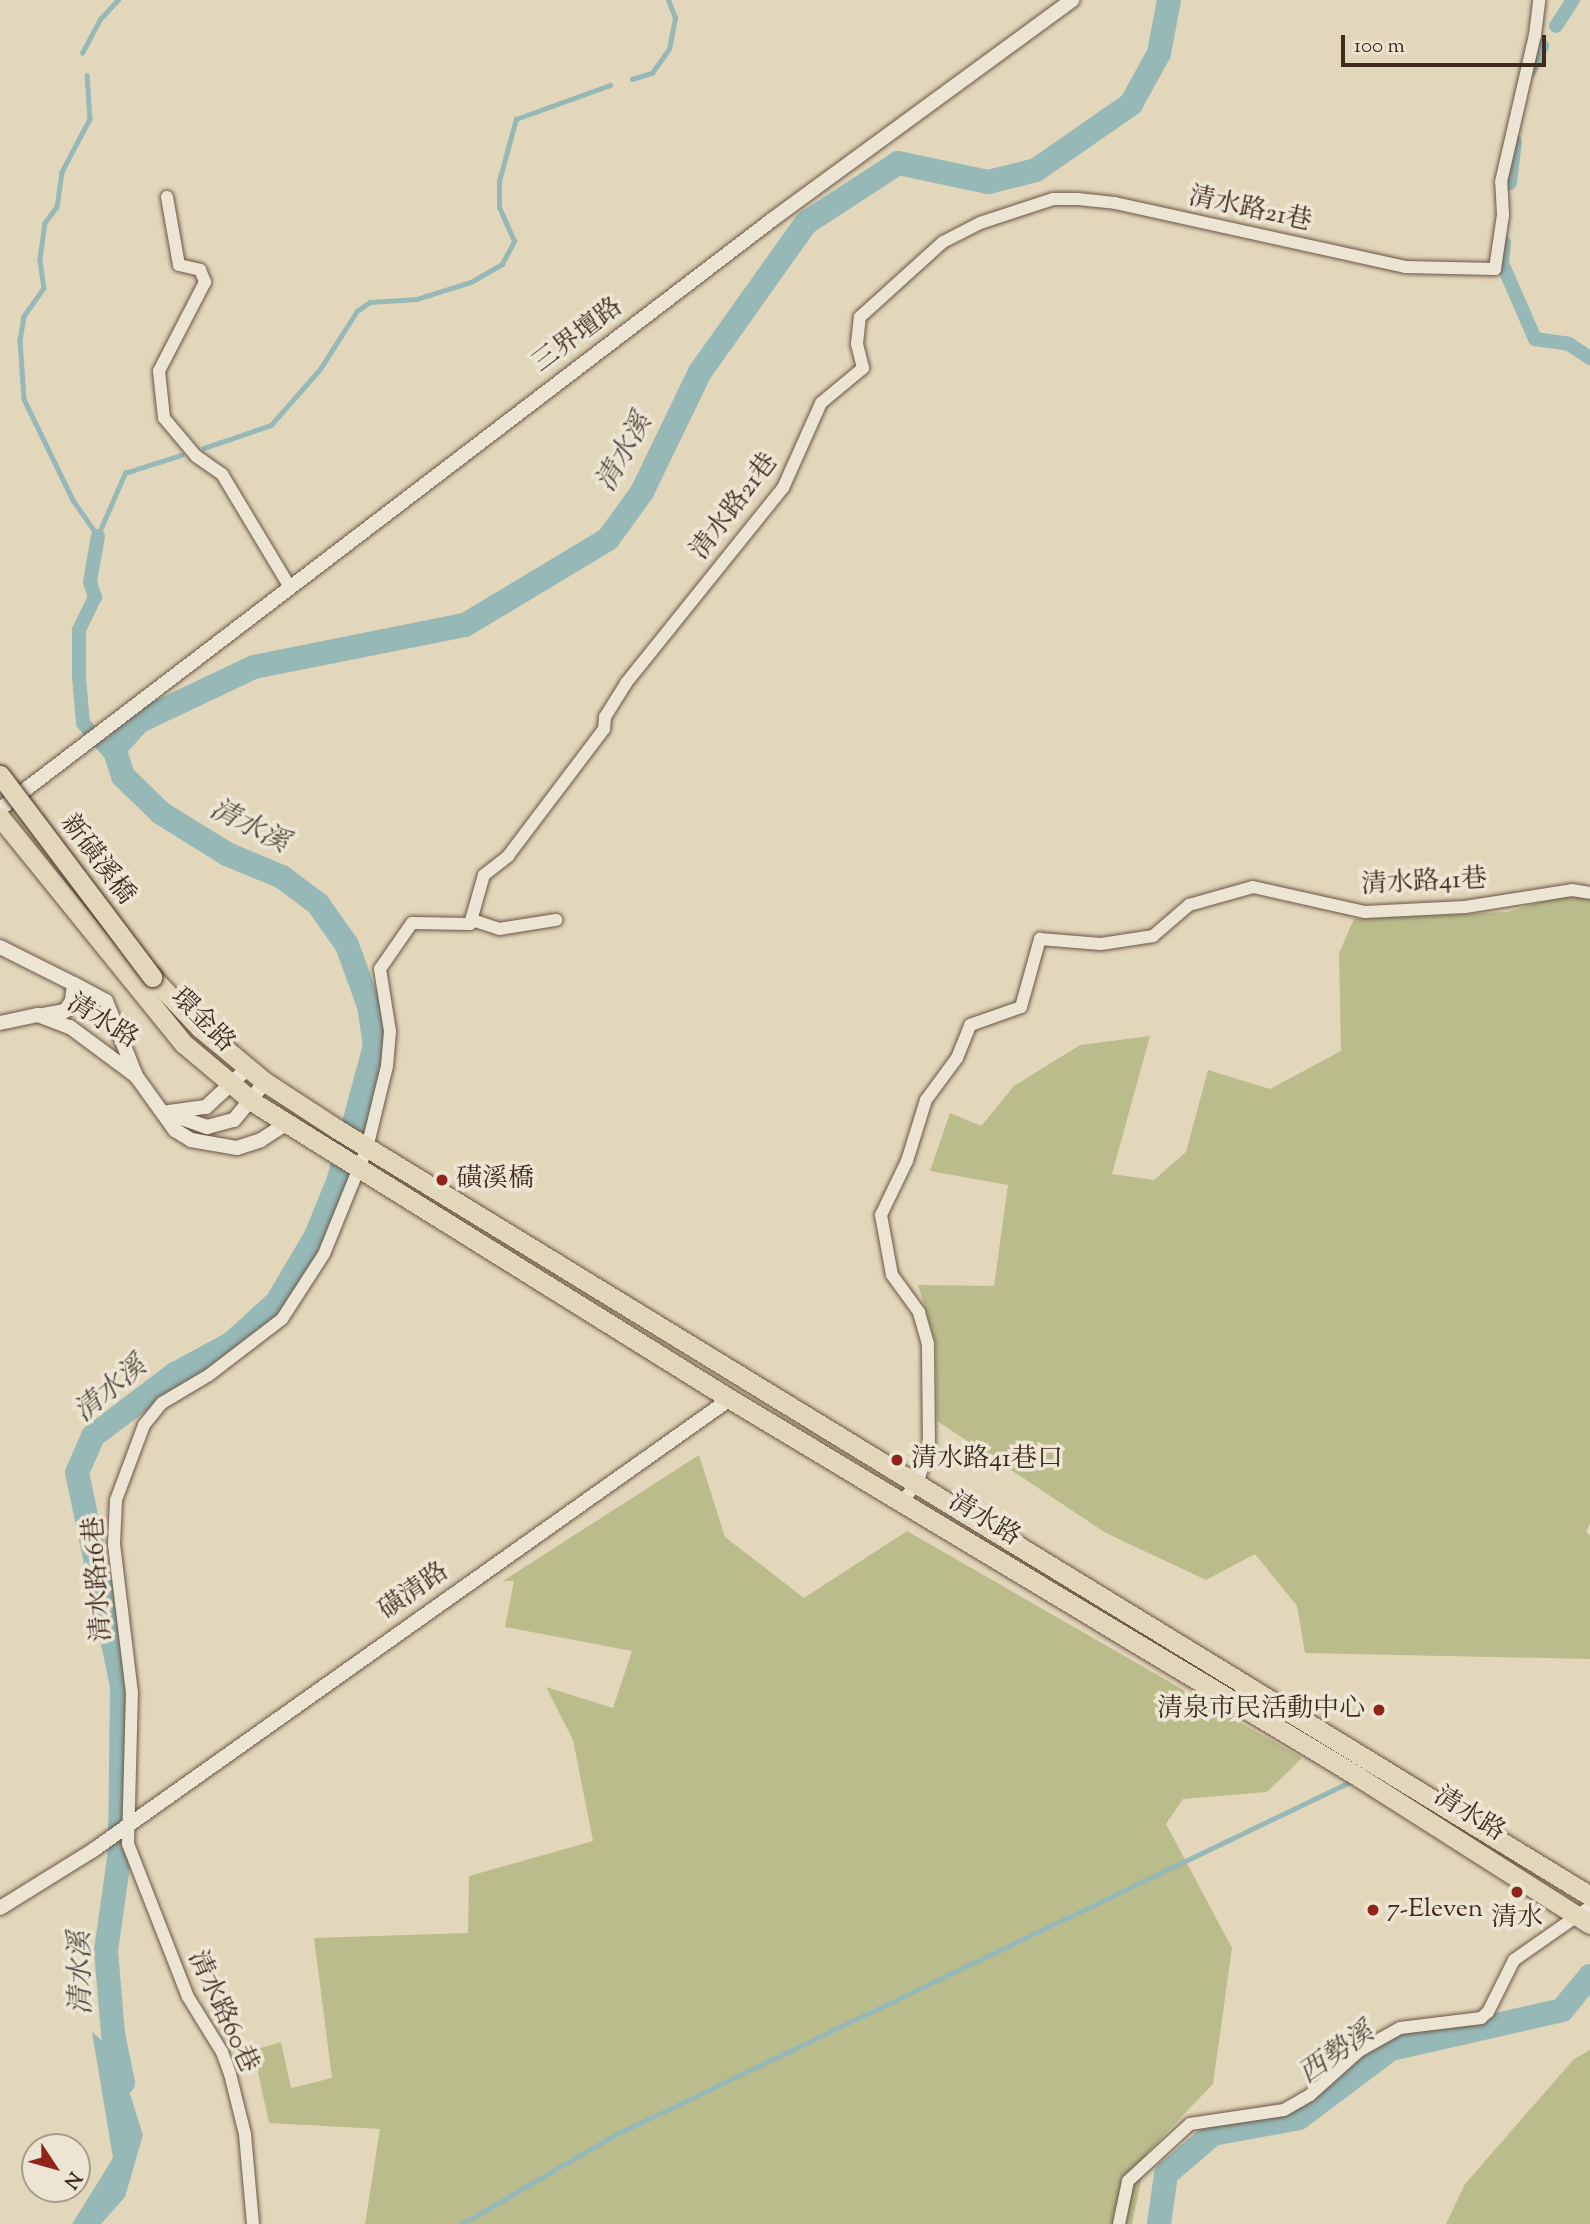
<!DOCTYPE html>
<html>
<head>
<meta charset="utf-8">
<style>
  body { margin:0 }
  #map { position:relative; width:1590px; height:2224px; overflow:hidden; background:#e3d7bb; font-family:"Sorts Mill Goudy","Noto Serif TC",serif }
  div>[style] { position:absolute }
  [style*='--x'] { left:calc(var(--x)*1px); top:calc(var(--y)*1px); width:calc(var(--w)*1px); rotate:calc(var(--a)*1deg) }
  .green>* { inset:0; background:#babc8c }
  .water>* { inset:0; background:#96b8b6 }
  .stream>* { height:4.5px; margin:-2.25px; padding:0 2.25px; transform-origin:2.25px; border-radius:2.25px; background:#96b8b6 }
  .canal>* { height:14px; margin:-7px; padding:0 7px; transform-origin:7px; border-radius:7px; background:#96b8b6 }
  .river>* { height:24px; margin:-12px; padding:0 12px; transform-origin:12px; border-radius:12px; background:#96b8b6 }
  .roads { filter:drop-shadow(0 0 2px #6a5646) drop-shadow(0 0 2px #6a5646) }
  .minor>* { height:12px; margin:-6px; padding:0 6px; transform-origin:6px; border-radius:6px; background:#ede5d3 }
  .tertiary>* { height:14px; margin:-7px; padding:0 7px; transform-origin:7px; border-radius:7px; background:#ede5d3 }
  .primary>* { height:19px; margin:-9.5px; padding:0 9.5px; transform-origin:9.5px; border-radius:9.5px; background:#e3d7bb }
  .bridges { filter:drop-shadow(0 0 2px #412b1f) drop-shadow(0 0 2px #412b1f) }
  .primary-bridge>* { height:19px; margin:-9.5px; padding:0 9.5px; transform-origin:9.5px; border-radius:9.5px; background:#e3d7bb }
  .dots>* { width:19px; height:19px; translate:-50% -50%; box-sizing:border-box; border:4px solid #ede5d3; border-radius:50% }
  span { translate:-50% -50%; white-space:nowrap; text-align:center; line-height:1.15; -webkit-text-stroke:7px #ede5d3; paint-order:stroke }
  .street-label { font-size:26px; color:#412b1f }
  .poi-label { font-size:26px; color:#412b1f }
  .left { translate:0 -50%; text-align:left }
  .right { translate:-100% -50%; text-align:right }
  .water-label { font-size:28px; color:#564e45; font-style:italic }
  .north { position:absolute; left:21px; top:2133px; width:70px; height:70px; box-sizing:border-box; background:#ede5d3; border:2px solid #a89b8b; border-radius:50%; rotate:126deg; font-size:19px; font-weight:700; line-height:28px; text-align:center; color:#412b1f }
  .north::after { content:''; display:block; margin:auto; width:24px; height:32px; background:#8f2418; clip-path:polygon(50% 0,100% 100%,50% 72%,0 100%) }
  .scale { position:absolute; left:1341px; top:35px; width:205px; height:32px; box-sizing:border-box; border:4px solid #412b1f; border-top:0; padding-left:9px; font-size:21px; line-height:24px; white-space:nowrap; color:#412b1f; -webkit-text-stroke:5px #ede5d3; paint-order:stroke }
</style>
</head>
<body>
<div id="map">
  <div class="green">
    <div style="clip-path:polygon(1590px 888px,1590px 1524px,1586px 1531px,1590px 1536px,1590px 1659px,1305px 1653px,1297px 1606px,1255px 1554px,1206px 1580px,1106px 1533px,937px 1421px,936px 1344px,918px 1285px,994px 1286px,1008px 1185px,930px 1171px,950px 1113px,981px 1126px,1014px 1086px,1080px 1045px,1150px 1036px,1112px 1174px,1154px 1180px,1186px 1152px,1208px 1070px,1270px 1089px,1341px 1051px,1339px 953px,1354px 919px,1507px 912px)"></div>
    <div style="clip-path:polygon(699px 1455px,725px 1537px,804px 1598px,907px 1531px,1302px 1758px,1267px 1792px,1183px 1799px,1166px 1824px,1232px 1948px,1213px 2084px,1147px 2153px,1132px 2224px,365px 2224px,380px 2129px,269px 2123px,253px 2050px,281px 2042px,291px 2088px,332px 2078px,314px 1938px,468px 1933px,469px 1876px,593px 1841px,573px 1740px,546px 1687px,613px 1708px,632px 1651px,505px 1627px,514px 1581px,503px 1581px)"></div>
    <div style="clip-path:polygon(1590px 2050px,1590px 2224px,1446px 2224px,1465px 2184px,1574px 2059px)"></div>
  </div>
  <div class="water">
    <div style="clip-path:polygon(92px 2032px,117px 2053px,143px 2135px,125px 2197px,101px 2224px,72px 2224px,113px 2158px)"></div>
  </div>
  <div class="stream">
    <div style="--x:82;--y:53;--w:38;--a:-62"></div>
    <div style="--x:100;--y:19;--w:26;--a:-47"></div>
    <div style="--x:87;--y:75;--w:44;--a:86.1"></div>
    <div style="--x:90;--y:119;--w:60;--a:117.8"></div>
    <div style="--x:62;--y:172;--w:35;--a:98"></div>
    <div style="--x:57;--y:207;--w:20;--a:127"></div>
    <div style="--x:45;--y:223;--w:37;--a:98"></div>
    <div style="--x:40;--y:260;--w:28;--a:82"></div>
    <div style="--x:44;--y:288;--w:35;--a:125"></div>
    <div style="--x:24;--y:317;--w:23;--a:100"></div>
    <div style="--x:20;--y:340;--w:59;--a:86.1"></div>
    <div style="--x:24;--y:399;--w:112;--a:64.1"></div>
    <div style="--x:73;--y:500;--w:44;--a:55.2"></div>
    <div style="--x:632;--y:79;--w:21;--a:-17"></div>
    <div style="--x:652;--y:73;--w:29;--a:-55"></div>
    <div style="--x:669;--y:49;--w:32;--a:-79"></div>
    <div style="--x:675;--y:18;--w:19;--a:-111"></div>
    <div style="--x:204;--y:448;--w:71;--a:-18.9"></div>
    <div style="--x:271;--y:425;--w:74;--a:-48.8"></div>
    <div style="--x:320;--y:369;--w:69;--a:-57.5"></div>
    <div style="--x:357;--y:311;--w:16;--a:-35"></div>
    <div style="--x:370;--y:302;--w:47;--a:-3.7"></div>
    <div style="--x:417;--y:299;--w:57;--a:-17.5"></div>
    <div style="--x:471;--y:282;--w:36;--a:-30"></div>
    <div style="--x:502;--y:264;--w:26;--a:-62"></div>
    <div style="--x:514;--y:241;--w:36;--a:-114"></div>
    <div style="--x:499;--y:208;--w:27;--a:-90"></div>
    <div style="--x:499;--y:181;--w:64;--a:-74.7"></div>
    <div style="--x:516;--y:119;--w:100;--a:-19.9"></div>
    <div style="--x:98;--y:535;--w:68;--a:-66.5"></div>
    <div style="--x:125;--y:473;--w:59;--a:-17.8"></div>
    <div style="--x:462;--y:2224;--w:177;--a:-30.2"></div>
    <div style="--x:615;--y:2135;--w:820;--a:-25.66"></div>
  </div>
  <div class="canal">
    <div style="--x:1556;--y:26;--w:31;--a:-57"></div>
    <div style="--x:1530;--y:70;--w:27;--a:-63"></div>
    <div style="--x:1510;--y:183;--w:42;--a:-83.2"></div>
    <div style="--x:1504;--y:243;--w:20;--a:96"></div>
    <div style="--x:1502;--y:263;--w:83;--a:66.5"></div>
    <div style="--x:1535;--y:339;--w:34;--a:8"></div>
    <div style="--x:1569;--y:344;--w:25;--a:34"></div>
    <div style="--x:98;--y:536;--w:47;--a:99.9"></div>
    <div style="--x:90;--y:582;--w:16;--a:72"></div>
    <div style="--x:95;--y:597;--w:37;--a:116"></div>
    <div style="--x:79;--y:630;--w:47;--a:90"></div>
    <div style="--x:79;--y:677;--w:46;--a:85"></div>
    <div style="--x:83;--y:723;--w:48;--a:48.4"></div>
  </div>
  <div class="river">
    <div style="--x:123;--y:2083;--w:50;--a:-101.5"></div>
    <div style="--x:113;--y:2034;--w:83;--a:-94.8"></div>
    <div style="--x:106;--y:1951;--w:100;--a:-82"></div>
    <div style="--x:120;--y:1852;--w:166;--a:-89.3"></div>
    <div style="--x:122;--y:1686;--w:218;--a:-101.9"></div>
    <div style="--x:77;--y:1473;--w:40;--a:-66.6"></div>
    <div style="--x:93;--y:1436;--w:103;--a:-37.1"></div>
    <div style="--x:175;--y:1374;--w:65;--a:-28.5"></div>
    <div style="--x:232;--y:1343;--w:61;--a:-42.3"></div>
    <div style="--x:277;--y:1302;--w:77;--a:-59.4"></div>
    <div style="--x:316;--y:1236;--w:61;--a:-68"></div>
    <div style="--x:339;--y:1179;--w:138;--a:-74.9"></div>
    <div style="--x:375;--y:1046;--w:40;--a:-98.5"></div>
    <div style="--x:369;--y:1006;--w:65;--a:-109.8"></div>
    <div style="--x:347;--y:945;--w:50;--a:-125.3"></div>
    <div style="--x:318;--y:904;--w:45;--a:-143.1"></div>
    <div style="--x:282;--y:877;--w:60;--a:-157.3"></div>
    <div style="--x:227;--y:854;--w:78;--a:-148.2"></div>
    <div style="--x:161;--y:813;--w:53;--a:-135.8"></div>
    <div style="--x:123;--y:776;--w:28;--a:-108"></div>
    <div style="--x:114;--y:749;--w:36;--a:-48"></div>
    <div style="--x:138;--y:722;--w:128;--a:-25.4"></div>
    <div style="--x:254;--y:667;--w:215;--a:-11.3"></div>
    <div style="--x:465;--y:625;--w:167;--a:-31"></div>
    <div style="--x:608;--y:539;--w:58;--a:-54.1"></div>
    <div style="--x:642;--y:492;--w:133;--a:-64.2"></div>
    <div style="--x:700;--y:372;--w:183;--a:-54.6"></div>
    <div style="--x:806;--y:223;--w:110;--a:-33.1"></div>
    <div style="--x:898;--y:163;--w:92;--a:11.9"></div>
    <div style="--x:988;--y:182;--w:49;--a:-14"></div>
    <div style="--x:1036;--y:170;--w:116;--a:-34.8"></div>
    <div style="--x:1131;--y:104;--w:58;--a:-61.2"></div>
    <div style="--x:1159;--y:53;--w:54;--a:-79.3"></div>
    <div style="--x:1159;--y:2224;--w:50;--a:-82"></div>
    <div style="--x:1166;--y:2174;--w:62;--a:-40.4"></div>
    <div style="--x:1213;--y:2134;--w:87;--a:-10.5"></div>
    <div style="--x:1299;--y:2118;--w:115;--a:-36.9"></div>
    <div style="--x:1391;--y:2049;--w:175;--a:-12.8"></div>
    <div style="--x:1562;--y:2010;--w:44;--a:-50.5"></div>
  </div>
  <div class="roads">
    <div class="minor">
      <div style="--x:167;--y:197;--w:69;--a:80"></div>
      <div style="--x:179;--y:265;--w:22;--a:13"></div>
      <div style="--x:200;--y:270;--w:13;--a:67"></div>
      <div style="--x:205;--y:282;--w:100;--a:117.3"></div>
      <div style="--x:159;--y:371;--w:47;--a:83.9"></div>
      <div style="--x:164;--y:418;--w:50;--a:49.9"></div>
      <div style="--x:196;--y:456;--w:32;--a:35"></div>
      <div style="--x:222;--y:474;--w:132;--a:59"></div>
      <div style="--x:472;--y:920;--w:28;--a:18"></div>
      <div style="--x:499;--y:929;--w:58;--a:-9"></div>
      <div style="--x:902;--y:1501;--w:23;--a:-49"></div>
      <div style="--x:917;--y:1484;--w:39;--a:-72"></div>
      <div style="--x:929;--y:1447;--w:103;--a:-90.6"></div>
      <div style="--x:928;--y:1344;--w:33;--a:-106"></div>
      <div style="--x:919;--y:1312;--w:46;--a:-126.1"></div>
      <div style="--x:892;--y:1275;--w:61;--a:-100.4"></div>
      <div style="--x:881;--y:1215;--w:60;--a:-64.3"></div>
      <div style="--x:907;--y:1161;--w:64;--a:-72.7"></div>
      <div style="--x:926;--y:1100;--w:52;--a:-53.6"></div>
      <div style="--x:957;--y:1058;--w:35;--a:-68"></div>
      <div style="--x:970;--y:1025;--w:54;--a:-19.4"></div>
      <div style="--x:1021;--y:1007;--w:71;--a:-74.4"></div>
      <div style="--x:1040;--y:939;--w:61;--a:4.7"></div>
      <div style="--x:1101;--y:944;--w:53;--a:-8.7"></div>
      <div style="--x:1153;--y:936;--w:48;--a:-40.7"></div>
      <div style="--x:1189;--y:905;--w:66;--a:-15.7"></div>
      <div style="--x:1253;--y:887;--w:115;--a:12.6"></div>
      <div style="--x:1365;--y:912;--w:100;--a:-2.9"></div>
      <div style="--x:1465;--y:907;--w:108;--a:-9"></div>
      <div style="--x:1572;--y:890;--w:18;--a:9"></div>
      <div style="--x:253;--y:2224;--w:90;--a:-95.1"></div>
      <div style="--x:245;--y:2134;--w:62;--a:-104"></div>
      <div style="--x:230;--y:2074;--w:23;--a:-110"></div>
      <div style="--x:222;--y:2052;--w:65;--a:-121.7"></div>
      <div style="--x:188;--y:1997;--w:164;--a:-111.4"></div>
      <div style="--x:128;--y:1844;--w:151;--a:-88.5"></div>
      <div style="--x:132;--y:1693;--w:150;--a:-96.9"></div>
      <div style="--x:114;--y:1544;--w:44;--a:-87.4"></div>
      <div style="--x:116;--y:1500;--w:80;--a:-69.5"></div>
      <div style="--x:144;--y:1425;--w:28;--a:-51"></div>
      <div style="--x:162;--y:1403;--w:55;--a:-30.8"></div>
      <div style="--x:209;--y:1375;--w:92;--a:-37.5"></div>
      <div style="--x:282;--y:1319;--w:77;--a:-57.1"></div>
      <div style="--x:324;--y:1254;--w:114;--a:-67.9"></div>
      <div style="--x:367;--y:1148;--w:84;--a:-76.3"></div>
      <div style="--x:387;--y:1066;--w:35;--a:-85"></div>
      <div style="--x:390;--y:1031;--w:63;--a:-99.2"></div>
      <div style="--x:380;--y:969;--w:56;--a:-55.2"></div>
      <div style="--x:412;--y:923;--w:58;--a:1"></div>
      <div style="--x:470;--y:924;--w:51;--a:-74.1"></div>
      <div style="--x:484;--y:875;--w:31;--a:-38"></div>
      <div style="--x:508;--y:856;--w:159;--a:-52.9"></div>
      <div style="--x:604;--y:729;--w:12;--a:-85"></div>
      <div style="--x:605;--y:717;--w:40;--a:-58"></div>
      <div style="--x:626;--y:683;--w:250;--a:-51.2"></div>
      <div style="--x:783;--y:488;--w:93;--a:-65.9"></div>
      <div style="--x:821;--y:403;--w:55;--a:-39.8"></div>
      <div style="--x:863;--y:368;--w:25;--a:-104"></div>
      <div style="--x:857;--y:344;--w:27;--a:-84"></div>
      <div style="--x:860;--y:317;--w:112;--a:-42.1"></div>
      <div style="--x:943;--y:242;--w:42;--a:-27.2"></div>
      <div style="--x:980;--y:223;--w:77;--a:-18.2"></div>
      <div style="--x:1053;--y:199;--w:25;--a:0"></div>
      <div style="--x:1078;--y:199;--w:37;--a:6"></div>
      <div style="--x:1115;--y:203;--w:297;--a:12.4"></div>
      <div style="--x:1405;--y:267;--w:90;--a:1.3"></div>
      <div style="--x:1495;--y:269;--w:55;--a:-81.6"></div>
      <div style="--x:1503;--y:215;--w:33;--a:-93"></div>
      <div style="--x:1501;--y:182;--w:151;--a:-77"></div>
      <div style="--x:1535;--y:35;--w:35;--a:-83"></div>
      <div style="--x:1119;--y:2224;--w:44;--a:-78.2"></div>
      <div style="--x:1128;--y:2181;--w:84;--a:-42.6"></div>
      <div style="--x:1190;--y:2124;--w:95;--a:-8.5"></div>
      <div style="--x:1284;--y:2110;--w:30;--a:-30"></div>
      <div style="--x:1310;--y:2095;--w:66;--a:-41.9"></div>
      <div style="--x:1359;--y:2051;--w:47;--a:-29.3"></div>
      <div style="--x:1400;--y:2028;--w:82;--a:-7"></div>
      <div style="--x:1481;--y:2018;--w:9;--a:-41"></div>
      <div style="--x:1488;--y:2012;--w:58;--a:-63.4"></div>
      <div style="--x:1514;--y:1960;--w:93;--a:-34.9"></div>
    </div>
    <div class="tertiary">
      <div style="--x:0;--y:809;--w:972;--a:-37.35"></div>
      <div style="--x:773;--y:219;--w:371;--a:-36.2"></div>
      <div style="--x:0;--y:947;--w:83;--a:26.6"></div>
      <div style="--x:74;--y:984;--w:17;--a:97"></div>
      <div style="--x:72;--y:1001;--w:12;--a:125"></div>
      <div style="--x:65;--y:1011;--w:22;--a:170"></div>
      <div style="--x:74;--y:984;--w:36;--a:28"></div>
      <div style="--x:106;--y:1001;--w:81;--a:68.2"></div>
      <div style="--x:0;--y:1023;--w:39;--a:-12"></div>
      <div style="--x:38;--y:1015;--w:34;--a:21"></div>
      <div style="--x:70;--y:1027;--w:82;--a:36.6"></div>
      <div style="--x:136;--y:1076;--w:67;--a:54.2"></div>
      <div style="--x:175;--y:1130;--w:19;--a:32"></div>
      <div style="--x:191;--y:1140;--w:47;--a:9.9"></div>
      <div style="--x:237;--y:1148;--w:25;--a:-18"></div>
      <div style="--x:261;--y:1140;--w:30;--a:-33"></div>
      <div style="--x:164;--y:1112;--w:46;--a:19.2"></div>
      <div style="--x:207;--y:1127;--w:28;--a:-15"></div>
      <div style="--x:234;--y:1120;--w:49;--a:-50.8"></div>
      <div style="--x:169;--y:1112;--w:37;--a:-8"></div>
      <div style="--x:206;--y:1107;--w:57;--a:-42.9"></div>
      <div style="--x:0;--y:1908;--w:108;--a:-31.8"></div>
      <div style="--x:92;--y:1851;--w:782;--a:-35.32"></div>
    </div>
    <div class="primary">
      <div style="--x:0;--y:817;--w:292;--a:51"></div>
      <div style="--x:184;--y:1044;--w:90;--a:40"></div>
      <div style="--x:253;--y:1102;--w:562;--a:31.91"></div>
      <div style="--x:730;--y:1399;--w:734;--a:31"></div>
      <div style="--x:1359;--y:1777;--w:274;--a:32.5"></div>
      <div style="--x:152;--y:977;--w:70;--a:46.7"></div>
      <div style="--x:200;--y:1028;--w:85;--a:39.7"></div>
      <div style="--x:265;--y:1082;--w:86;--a:33.1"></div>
      <div style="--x:337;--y:1129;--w:1469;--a:31.47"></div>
    </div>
  </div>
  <div class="bridges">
    <div class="primary-bridge">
      <div style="--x:0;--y:775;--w:253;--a:53"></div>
    </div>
  </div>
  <div class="dots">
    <div style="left:442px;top:1180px;background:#8f2418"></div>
    <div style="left:897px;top:1460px;background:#8f2418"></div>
    <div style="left:1379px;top:1710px;background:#8f2418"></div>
    <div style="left:1517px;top:1892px;background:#8f2418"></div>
    <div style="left:1373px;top:1910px;background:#8f2418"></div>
  </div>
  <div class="street-label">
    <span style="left:1250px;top:210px;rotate:12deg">清水路21巷</span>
    <span style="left:578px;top:336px;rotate:-37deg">三界壇路</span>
    <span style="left:735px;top:507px;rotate:-53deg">清水路21巷</span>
    <span style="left:97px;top:860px;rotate:53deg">新磺溪橋</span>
    <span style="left:1424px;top:883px;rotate:-3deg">清水路41巷</span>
    <span style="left:202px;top:1021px;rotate:45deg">環金路</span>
    <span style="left:102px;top:1022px;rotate:32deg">清水路</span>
    <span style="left:984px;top:1520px;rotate:31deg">清水路</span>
    <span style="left:99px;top:1579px;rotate:-94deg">清水路16巷</span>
    <span style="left:414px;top:1592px;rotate:-35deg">磺清路</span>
    <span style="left:1469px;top:1815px;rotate:32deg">清水路</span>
    <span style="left:222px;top:2012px;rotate:65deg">清水路60巷</span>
  </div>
  <div class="poi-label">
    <span class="left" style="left:456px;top:1180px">磺溪橋</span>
    <span class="left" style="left:911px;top:1460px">清水路41巷口</span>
    <span class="right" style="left:1365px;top:1710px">清泉市民活動中心</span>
    <span class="left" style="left:1387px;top:1910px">7-Eleven</span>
    <span style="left:1517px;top:1919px">清水</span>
  </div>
  <div class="water-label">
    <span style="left:625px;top:453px;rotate:-61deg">清水溪</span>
    <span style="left:249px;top:827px;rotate:27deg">清水溪</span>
    <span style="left:111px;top:1390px;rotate:-40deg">清水溪</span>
    <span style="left:82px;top:1973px;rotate:-91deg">清水溪</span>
    <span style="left:1337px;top:2054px;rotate:-35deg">西勢溪</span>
  </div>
  <div class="north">N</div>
  <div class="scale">100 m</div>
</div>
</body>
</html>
